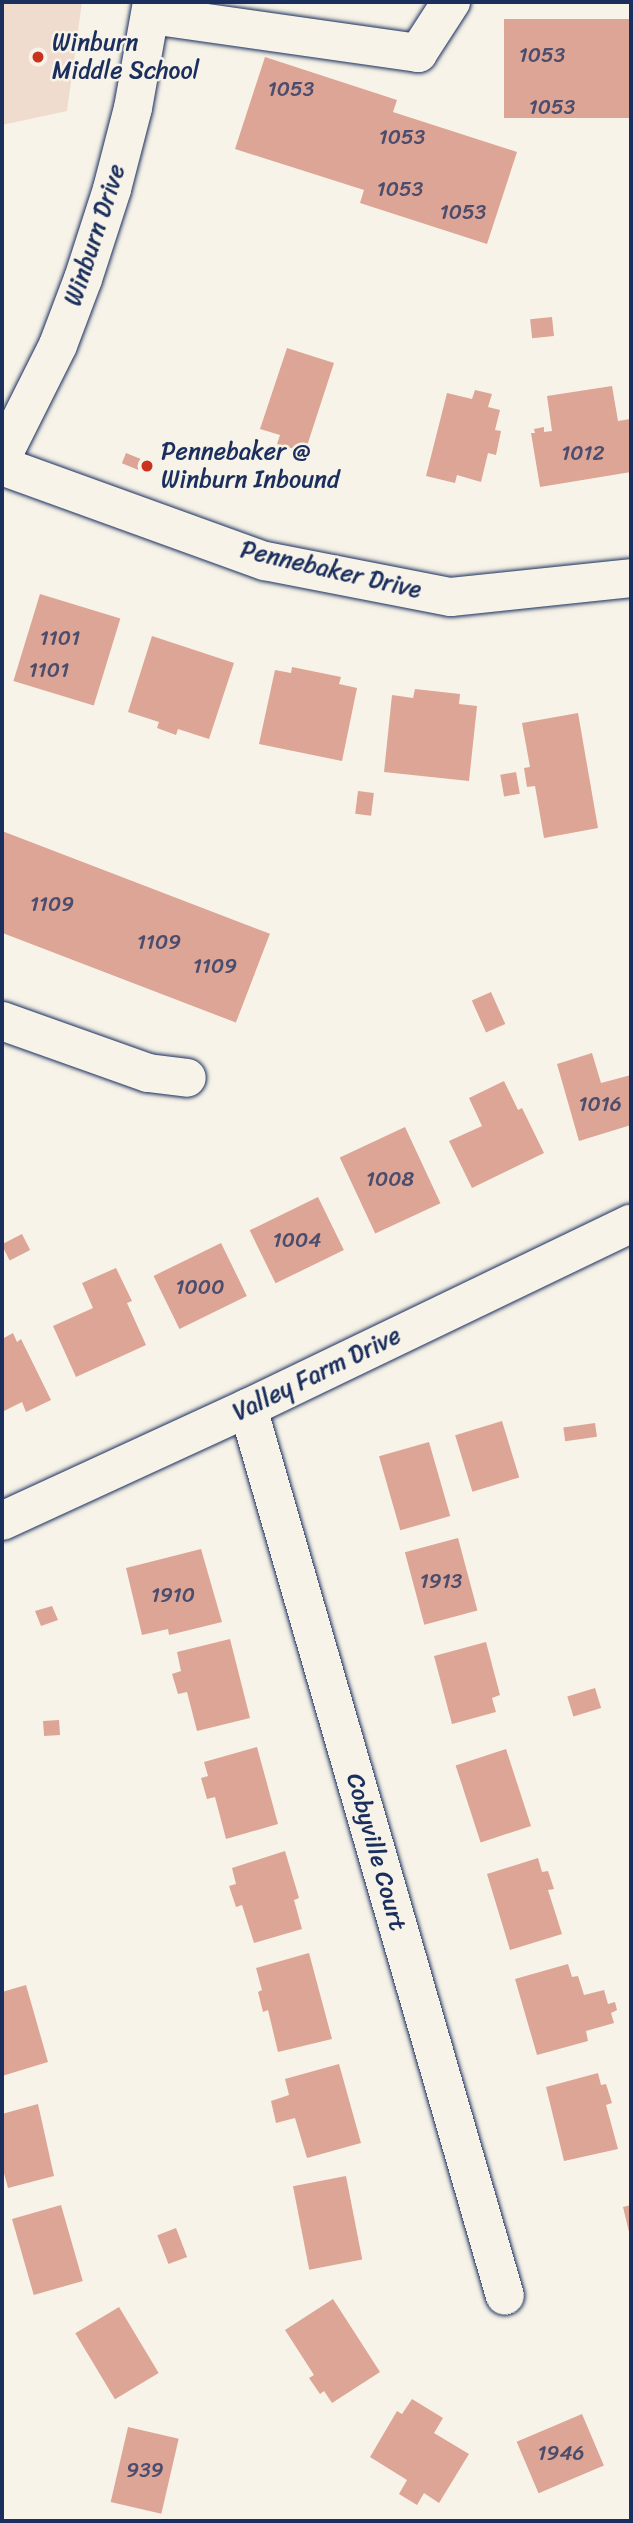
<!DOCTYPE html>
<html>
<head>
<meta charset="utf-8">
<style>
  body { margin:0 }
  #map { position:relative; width:633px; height:2523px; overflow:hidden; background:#f7f3e8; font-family:Sriracha,sans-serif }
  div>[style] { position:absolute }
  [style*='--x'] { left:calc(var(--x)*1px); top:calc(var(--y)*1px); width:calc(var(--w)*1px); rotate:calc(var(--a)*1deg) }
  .built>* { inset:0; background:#efdccf }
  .building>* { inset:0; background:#dda595; transform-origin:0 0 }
  .roads { filter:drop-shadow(0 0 2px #1b2f5e) drop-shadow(0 0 2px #1b2f5e) }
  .minor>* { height:38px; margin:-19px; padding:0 19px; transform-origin:19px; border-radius:19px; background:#f7f3e8 }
  .dots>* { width:19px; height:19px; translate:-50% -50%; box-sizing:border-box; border:4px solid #f7f3e8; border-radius:50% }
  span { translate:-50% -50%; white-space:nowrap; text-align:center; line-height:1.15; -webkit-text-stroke:5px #f7f3e8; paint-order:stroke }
  .number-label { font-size:21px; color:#4c4c6c }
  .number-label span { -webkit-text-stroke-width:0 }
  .poi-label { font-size:24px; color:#1b2f5e }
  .left { translate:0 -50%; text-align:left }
  .street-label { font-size:24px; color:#1b2f5e }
  .frame { position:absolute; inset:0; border:4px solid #1b2f5e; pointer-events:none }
</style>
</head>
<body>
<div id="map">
  <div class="built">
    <div style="clip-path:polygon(2px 2px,82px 2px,67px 111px,2px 125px)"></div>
  </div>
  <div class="building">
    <div style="left:631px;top:19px;width:99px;height:127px;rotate:90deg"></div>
    <div style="clip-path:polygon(265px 57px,397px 100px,393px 112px,517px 152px,487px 244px,360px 203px,364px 190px,235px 149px)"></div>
    <div style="left:552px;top:317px;width:19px;height:22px;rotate:84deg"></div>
    <div style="clip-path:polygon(287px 348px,334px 363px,305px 452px,277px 444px,280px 435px,260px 429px)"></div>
    <div style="clip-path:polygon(612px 386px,618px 421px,630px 419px,631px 472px,540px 487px,531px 433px,535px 433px,534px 429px,544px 427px,544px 432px,552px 431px,547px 396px)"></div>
    <div style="clip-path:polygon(475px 390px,492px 394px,488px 407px,500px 410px,495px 430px,501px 431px,496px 455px,488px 453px,481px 482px,457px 475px,455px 483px,426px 476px,447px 393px,472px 399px)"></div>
    <div style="left:126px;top:453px;width:22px;height:11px;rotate:22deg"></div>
    <div style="left:40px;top:594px;width:84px;height:91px;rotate:17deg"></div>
    <div style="clip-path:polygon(152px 636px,234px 663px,209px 739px,178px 729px,176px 735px,157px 728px,159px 722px,128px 712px)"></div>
    <div style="clip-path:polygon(292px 667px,341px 677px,339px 684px,357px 688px,342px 761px,259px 744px,275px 670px,291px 673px)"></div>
    <div style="clip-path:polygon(415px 689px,460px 694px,459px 704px,477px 706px,469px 781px,384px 772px,392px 695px,413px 698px)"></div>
    <div style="clip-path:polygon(578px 713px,598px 828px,544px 838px,535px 786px,527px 787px,524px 768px,530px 767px,522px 723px)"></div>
    <div style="left:516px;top:772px;width:22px;height:16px;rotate:80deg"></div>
    <div style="left:358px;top:791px;width:16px;height:23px;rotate:7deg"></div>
    <div style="left:2px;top:831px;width:287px;height:95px;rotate:21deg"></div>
    <div style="left:491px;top:992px;width:35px;height:21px;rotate:66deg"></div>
    <div style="clip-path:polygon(592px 1053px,601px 1083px,631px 1075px,631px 1125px,579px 1141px,557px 1064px)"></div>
    <div style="clip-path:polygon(504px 1081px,518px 1110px,522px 1108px,544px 1153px,472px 1188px,449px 1141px,482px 1126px,469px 1098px)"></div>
    <div style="left:405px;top:1127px;width:84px;height:72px;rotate:65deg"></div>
    <div style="left:318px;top:1197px;width:59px;height:76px;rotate:64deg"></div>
    <div style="left:22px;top:1234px;width:18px;height:23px;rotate:63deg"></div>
    <div style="left:221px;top:1243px;width:59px;height:75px;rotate:64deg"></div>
    <div style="clip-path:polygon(116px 1268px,132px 1301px,127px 1303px,146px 1345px,76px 1377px,53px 1326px,93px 1308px,82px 1283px)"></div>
    <div style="clip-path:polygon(13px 1333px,17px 1342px,21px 1339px,51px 1400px,26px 1412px,22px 1402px,2px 1412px,2px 1339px)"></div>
    <div style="left:502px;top:1421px;width:59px;height:49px;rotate:73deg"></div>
    <div style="left:595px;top:1423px;width:14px;height:32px;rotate:82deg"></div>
    <div style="left:429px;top:1442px;width:77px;height:52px;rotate:74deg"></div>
    <div style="left:458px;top:1538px;width:75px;height:55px;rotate:75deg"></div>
    <div style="clip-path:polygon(201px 1549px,222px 1622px,169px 1635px,168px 1629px,142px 1635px,126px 1568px)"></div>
    <div style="clip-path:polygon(52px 1606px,58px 1620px,41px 1626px,35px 1611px)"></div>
    <div style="clip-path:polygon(230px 1639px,250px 1718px,197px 1731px,187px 1692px,178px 1694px,172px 1674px,181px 1671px,177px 1652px)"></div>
    <div style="clip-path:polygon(486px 1642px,500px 1695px,492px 1698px,496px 1712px,452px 1724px,434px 1656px)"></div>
    <div style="left:595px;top:1688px;width:21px;height:29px;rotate:73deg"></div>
    <div style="left:59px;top:1720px;width:15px;height:16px;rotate:86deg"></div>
    <div style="clip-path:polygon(257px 1747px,278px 1824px,226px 1839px,215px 1797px,207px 1799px,201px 1778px,208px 1776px,204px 1762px)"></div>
    <div style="left:506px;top:1749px;width:81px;height:53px;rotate:72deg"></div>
    <div style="clip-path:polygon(285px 1851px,299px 1898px,294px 1900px,302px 1929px,254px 1943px,242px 1905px,236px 1907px,229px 1886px,236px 1884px,232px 1868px)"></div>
    <div style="clip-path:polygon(538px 1858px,542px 1872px,548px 1871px,554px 1889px,548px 1890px,562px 1934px,510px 1950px,487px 1874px)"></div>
    <div style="clip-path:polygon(309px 1953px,332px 2039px,278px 2052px,268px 2010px,263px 2012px,258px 1992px,262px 1990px,256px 1968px)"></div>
    <div style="clip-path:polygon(568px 1964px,572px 1977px,578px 1976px,584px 1995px,604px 1990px,608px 2004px,615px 2002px,617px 2010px,611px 2013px,614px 2023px,586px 2031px,588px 2041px,537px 2055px,515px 1979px)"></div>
    <div style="clip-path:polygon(26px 1985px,48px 2062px,2px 2076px,2px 1992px)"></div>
    <div style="clip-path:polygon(339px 2064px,361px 2143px,307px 2158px,295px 2118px,276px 2123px,271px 2101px,289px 2095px,285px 2079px)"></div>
    <div style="clip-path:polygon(598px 2073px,601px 2085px,606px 2084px,612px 2103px,606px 2105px,618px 2149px,564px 2161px,546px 2087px)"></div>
    <div style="clip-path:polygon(38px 2104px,54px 2176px,8px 2188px,2px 2166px,2px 2114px)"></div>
    <div style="left:346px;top:2176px;width:85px;height:54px;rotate:79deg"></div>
    <div style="left:61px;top:2205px;width:79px;height:51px;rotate:74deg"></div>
    <div style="clip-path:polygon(631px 2205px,631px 2236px,630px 2236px,623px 2207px)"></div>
    <div style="left:176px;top:2228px;width:31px;height:20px;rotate:69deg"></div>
    <div style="clip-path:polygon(333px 2299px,380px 2372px,332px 2403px,324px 2391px,320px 2394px,309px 2378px,314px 2375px,285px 2330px)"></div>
    <div style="left:119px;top:2307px;width:77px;height:51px;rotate:59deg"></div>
    <div style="clip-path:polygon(412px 2399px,443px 2418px,434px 2433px,469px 2454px,439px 2503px,424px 2493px,417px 2505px,399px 2494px,407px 2480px,370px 2457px,397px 2411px,402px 2414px)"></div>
    <div style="left:582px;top:2414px;width:56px;height:71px;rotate:67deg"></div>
    <div style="left:128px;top:2427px;width:52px;height:77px;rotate:13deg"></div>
  </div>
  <div class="roads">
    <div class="minor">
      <div style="--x:151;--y:15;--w:270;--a:8.1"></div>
      <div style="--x:418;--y:53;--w:61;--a:-57.1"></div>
      <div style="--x:2;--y:457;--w:125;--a:-63.4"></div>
      <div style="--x:58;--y:345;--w:71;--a:-69.3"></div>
      <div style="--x:83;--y:279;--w:95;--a:-72.1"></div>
      <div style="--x:112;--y:189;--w:84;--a:-75.5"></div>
      <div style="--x:133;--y:108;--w:108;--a:-79.8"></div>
      <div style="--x:2;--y:466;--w:280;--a:19.9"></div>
      <div style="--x:265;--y:561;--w:189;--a:11"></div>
      <div style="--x:451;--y:597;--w:181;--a:-6"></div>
      <div style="--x:2;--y:1021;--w:155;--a:19.6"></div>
      <div style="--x:148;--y:1073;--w:39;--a:7"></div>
      <div style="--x:248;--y:1408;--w:924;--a:73.86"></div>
      <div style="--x:2;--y:1521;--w:271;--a:-24.7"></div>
      <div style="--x:248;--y:1408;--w:425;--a:-25.7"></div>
    </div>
  </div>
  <div class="dots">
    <div style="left:38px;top:57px;background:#c8321e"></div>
    <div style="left:147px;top:466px;background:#c8321e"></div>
  </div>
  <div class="number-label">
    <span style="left:542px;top:55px">1053</span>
    <span style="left:291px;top:89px">1053</span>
    <span style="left:552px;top:107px">1053</span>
    <span style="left:402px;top:137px">1053</span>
    <span style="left:400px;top:189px">1053</span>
    <span style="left:463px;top:212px">1053</span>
    <span style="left:583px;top:453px">1012</span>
    <span style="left:60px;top:638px">1101</span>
    <span style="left:49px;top:670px">1101</span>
    <span style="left:52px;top:904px">1109</span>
    <span style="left:159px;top:942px">1109</span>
    <span style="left:215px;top:966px">1109</span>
    <span style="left:600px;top:1104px">1016</span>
    <span style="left:390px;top:1179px">1008</span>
    <span style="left:297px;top:1240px">1004</span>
    <span style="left:200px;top:1287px">1000</span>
    <span style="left:441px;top:1581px">1913</span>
    <span style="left:173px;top:1595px">1910</span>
    <span style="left:561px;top:2453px">1946</span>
    <span style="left:145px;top:2470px">939</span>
  </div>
  <div class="poi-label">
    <span class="left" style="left:52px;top:57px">Winburn<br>Middle School</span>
    <span class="left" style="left:161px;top:466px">Pennebaker @<br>Winburn Inbound</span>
  </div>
  <div class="street-label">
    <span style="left:95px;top:235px;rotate:-72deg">Winburn Drive</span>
    <span style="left:331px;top:570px;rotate:13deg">Pennebaker Drive</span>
    <span style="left:317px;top:1374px;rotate:-26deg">Valley Farm Drive</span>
    <span style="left:376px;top:1852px;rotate:74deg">Cobyville Court</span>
  </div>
  <div class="frame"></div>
</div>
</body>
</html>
